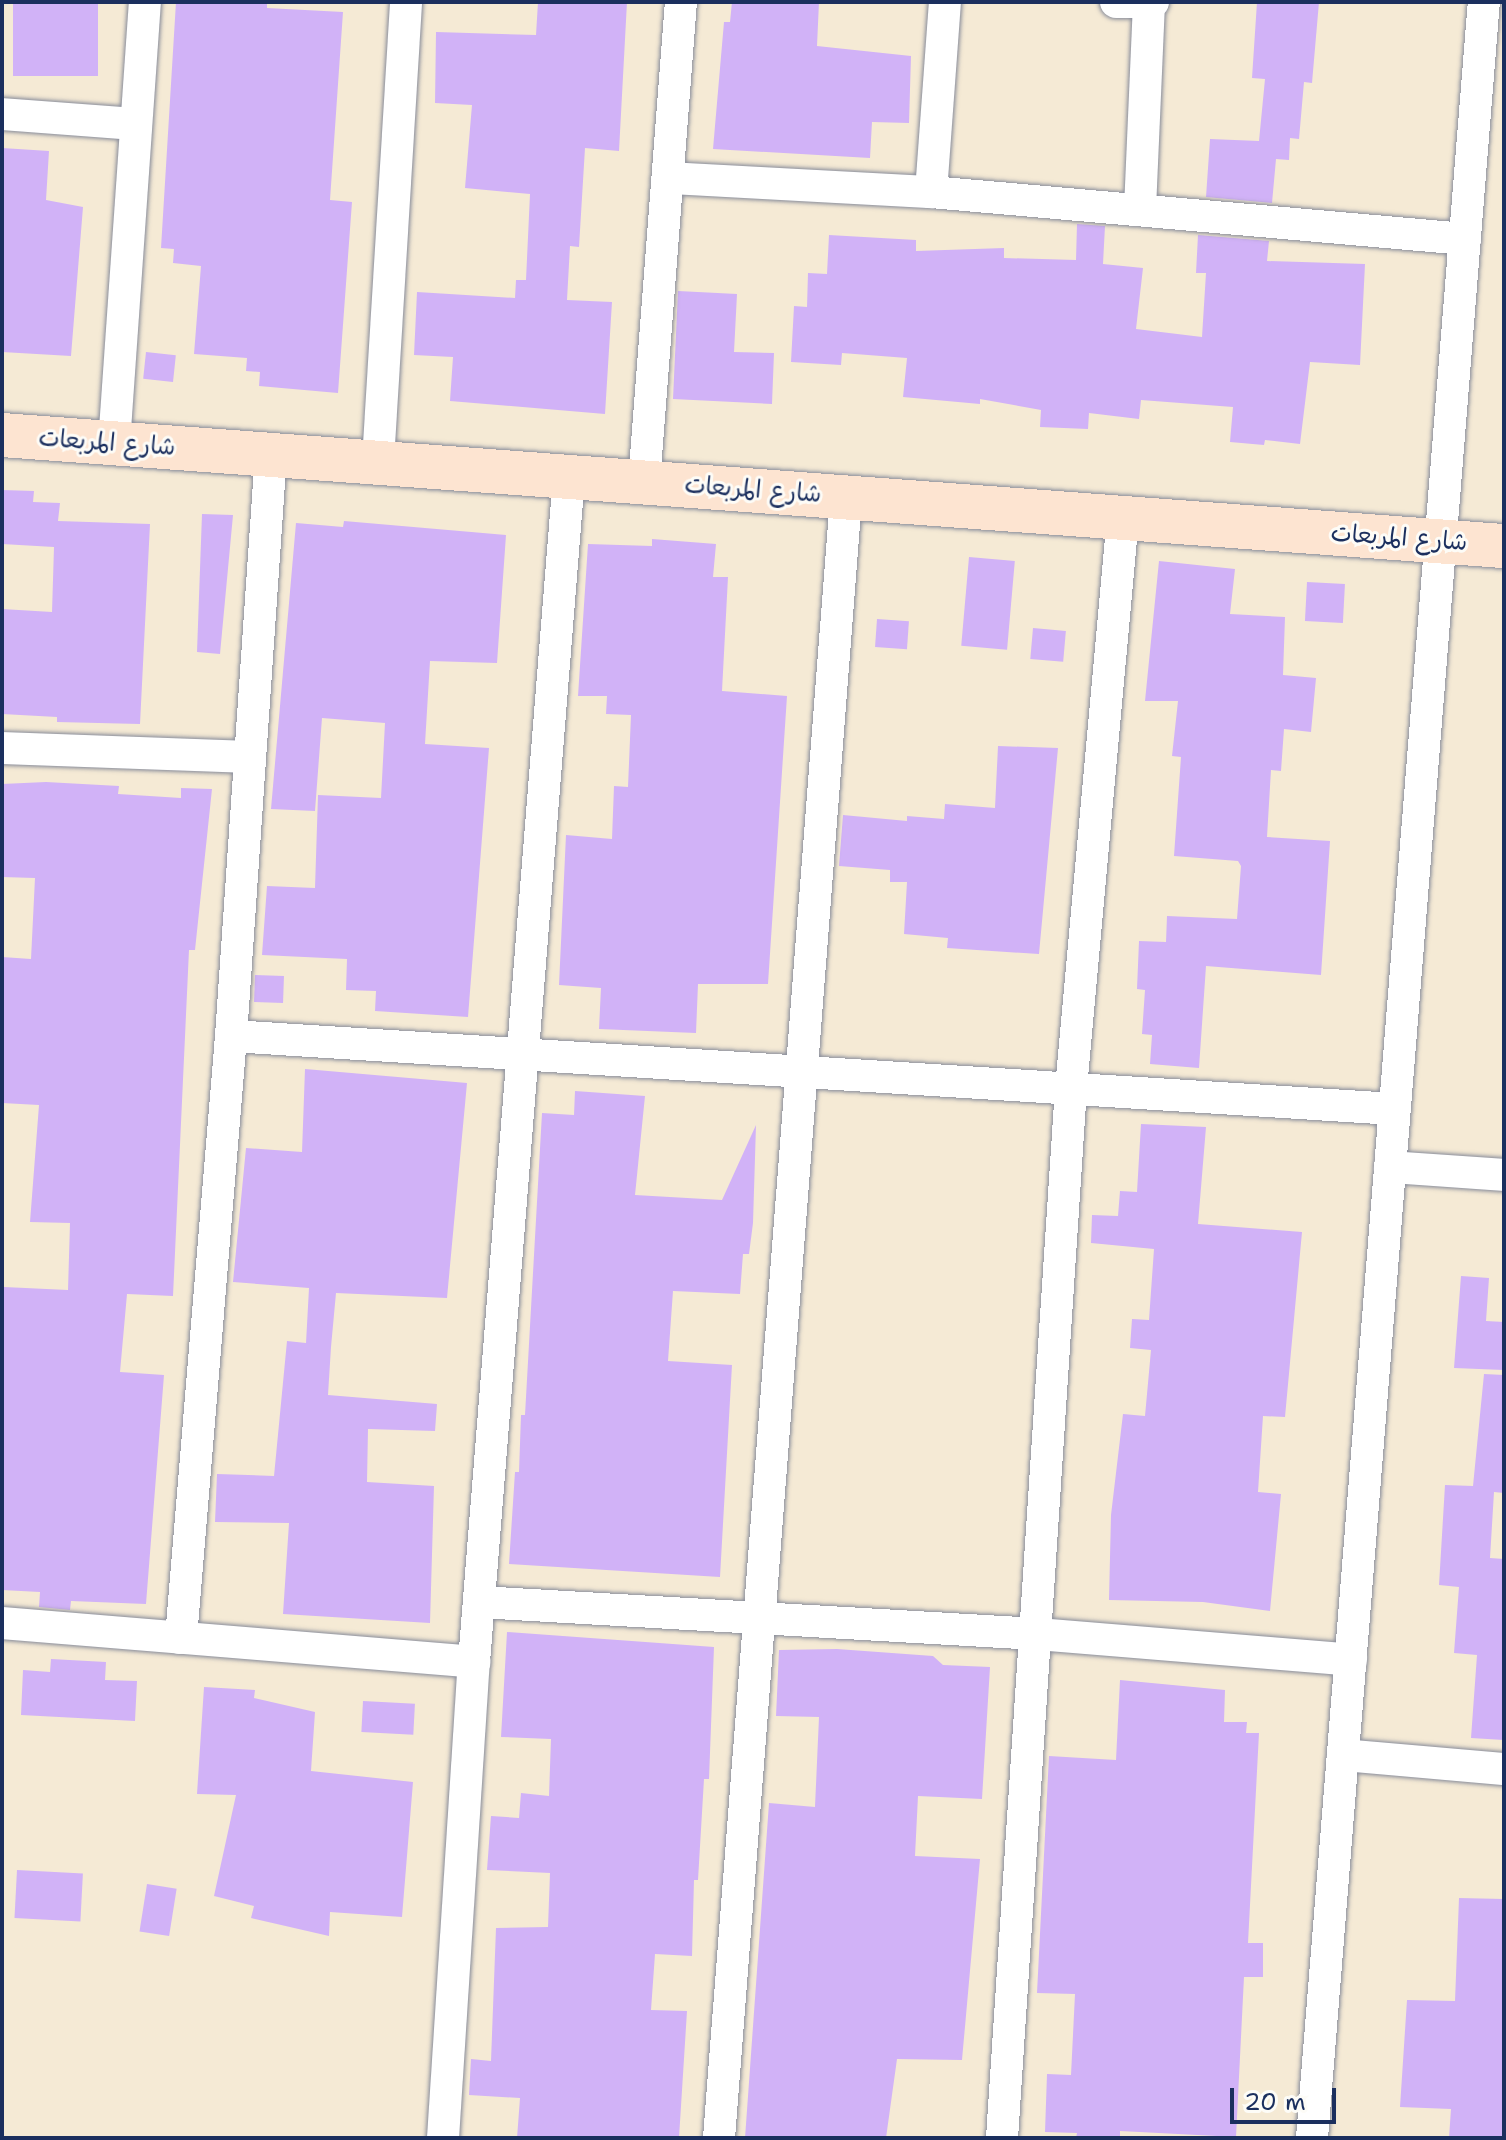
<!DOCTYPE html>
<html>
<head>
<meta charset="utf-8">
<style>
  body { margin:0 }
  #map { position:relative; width:1506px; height:2140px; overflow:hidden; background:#f5ead5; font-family:"Shantell Sans","Playpen Sans Arabic",sans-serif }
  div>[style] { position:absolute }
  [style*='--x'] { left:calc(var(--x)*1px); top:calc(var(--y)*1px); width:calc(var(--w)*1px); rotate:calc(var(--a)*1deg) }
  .building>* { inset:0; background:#d1b2f7; transform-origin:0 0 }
  .roads { filter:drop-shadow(0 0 2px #888c9a) drop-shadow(0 0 2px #888c9a) }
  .street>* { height:32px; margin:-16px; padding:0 16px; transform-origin:16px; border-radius:16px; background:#fff }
  .secondary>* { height:44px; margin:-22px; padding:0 22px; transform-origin:22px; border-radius:22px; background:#fde4d1 }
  span { translate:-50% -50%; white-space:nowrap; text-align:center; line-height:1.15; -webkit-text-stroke:6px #fdfcf7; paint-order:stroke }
  .street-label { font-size:24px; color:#1b2f5e }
  .frame { position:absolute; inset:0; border:4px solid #1b2f5e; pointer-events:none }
  .scale { position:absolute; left:1230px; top:2088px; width:106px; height:36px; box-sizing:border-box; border:4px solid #1b2f5e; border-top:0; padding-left:10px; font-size:24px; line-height:28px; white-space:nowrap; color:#1b2f5e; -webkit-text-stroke:6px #fdfcf7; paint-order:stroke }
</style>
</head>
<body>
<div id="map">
  <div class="building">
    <div style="left:13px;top:2px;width:85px;height:74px"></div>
    <div style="clip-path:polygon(176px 2px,267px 2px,267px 8px,343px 12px,330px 200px,352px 202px,338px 393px,259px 386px,260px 372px,246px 371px,247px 358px,194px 354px,201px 266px,173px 263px,174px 249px,161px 248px)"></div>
    <div style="clip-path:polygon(538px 2px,627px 2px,619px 151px,585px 148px,579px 247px,570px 246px,567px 300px,612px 302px,605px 414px,450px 401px,453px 357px,414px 355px,417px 292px,515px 298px,516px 280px,526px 280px,530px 194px,465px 188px,472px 105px,435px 103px,436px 32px,536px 35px)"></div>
    <div style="clip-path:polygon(732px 2px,819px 2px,817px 46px,911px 56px,909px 123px,872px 122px,870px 158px,713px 149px,724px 22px,730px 22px)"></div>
    <div style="clip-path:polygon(1257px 2px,1319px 2px,1312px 83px,1304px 82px,1299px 139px,1290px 138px,1289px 160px,1276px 159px,1272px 203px,1206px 197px,1210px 139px,1259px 141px,1265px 79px,1252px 78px)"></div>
    <div style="clip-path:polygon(2px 148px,49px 151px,46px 200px,83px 207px,71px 356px,2px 352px)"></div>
    <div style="clip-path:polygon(1077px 224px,1105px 226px,1103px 264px,1143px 268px,1136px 329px,1202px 337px,1206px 273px,1196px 273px,1198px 235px,1269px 241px,1267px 261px,1365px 264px,1360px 365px,1310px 362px,1300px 444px,1265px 440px,1264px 445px,1230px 442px,1233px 407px,1141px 400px,1139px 419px,1089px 413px,1088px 429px,1040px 427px,1041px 410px,980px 399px,980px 404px,903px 397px,907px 358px,842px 353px,841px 365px,791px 362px,794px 306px,807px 307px,808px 273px,827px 274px,829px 235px,916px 240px,916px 251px,1004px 248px,1004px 258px,1076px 260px)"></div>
    <div style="clip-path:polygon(678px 291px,737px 294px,734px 352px,774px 353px,772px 404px,673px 399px)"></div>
    <div style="left:146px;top:352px;width:30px;height:27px;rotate:6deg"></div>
    <div style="clip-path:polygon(2px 490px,34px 491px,33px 502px,60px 503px,58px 521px,150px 524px,140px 724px,57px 722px,57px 717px,2px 714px,2px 609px,52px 612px,54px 547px,2px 544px)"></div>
    <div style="clip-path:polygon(202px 514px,233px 515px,220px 654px,197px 652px)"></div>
    <div style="clip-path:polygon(344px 521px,506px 535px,497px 663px,430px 661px,425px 744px,489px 748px,468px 1017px,375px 1011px,376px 991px,346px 990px,347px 959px,262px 955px,267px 886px,315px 888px,318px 795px,381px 798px,385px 723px,322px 718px,315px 811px,271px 809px,296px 523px,343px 527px)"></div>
    <div style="clip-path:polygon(652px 539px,716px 544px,713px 577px,728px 577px,722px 691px,787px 696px,768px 984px,698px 984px,696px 1033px,599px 1029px,601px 988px,559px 985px,566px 835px,612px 839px,614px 786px,628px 787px,631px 715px,606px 714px,607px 696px,578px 696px,588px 544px,652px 546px)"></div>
    <div style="left:969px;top:557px;width:46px;height:89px;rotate:5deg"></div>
    <div style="clip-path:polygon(1159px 561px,1235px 569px,1230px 614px,1285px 617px,1283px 675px,1316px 678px,1311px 732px,1284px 729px,1281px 771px,1271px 770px,1267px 837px,1330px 841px,1321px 975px,1206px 966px,1199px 1068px,1150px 1064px,1152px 1035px,1142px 1034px,1145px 990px,1137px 989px,1139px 941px,1166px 942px,1167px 916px,1237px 919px,1241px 866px,1238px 861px,1174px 856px,1181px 757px,1172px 756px,1178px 701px,1145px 701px)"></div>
    <div style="left:1307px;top:582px;width:38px;height:39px;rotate:3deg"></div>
    <div style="left:877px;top:619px;width:32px;height:28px;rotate:4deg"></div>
    <div style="left:1033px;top:628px;width:33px;height:31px;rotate:5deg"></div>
    <div style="clip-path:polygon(998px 746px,1058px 748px,1039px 954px,947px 948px,948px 938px,904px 934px,907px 882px,890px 882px,890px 870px,839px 866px,843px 815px,907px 821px,907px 816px,944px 819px,945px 804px,995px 808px)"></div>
    <div style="clip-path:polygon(46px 782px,119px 786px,118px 794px,181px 798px,181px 788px,212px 789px,195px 950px,189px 950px,173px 1296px,127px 1294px,120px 1372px,164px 1375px,146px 1604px,71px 1601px,70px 1610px,39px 1607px,40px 1592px,2px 1590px,4px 1287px,68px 1290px,70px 1223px,30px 1222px,39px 1105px,2px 1103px,2px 957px,31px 959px,35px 878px,2px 877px,2px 784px)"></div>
    <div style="left:255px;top:975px;width:29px;height:27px;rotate:2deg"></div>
    <div style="clip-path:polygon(305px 1069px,467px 1083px,447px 1298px,336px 1293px,331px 1347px,328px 1395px,437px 1404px,435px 1431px,368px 1429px,367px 1482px,434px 1486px,430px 1623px,283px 1614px,289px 1523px,215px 1522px,217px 1474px,274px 1476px,287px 1341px,306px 1343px,309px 1288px,233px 1282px,246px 1148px,302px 1152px)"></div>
    <div style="clip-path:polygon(575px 1091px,645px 1096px,635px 1195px,722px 1200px,756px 1125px,753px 1223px,749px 1254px,743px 1254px,740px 1294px,673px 1291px,668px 1361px,732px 1365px,720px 1577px,509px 1564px,515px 1472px,519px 1472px,521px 1415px,525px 1415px,542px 1113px,574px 1115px)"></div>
    <div style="clip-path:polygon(1141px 1124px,1206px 1127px,1198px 1224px,1302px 1232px,1285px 1417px,1263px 1416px,1258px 1492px,1281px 1494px,1270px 1611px,1203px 1602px,1109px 1600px,1111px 1515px,1123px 1414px,1145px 1416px,1151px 1350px,1130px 1348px,1132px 1319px,1149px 1320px,1154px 1249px,1091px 1243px,1092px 1215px,1118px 1216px,1120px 1191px,1137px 1192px)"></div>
    <div style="clip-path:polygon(1461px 1276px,1489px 1278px,1486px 1321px,1504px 1322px,1504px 1370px,1454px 1368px)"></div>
    <div style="clip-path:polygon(1484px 1374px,1504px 1375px,1504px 1493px,1494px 1492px,1490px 1558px,1504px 1559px,1504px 1740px,1471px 1738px,1477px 1655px,1454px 1653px,1459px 1587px,1439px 1585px,1445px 1485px,1473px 1486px)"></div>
    <div style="clip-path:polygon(507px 1632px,714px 1647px,709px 1779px,704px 1779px,698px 1880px,694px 1880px,692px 1956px,655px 1954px,651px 2010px,687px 2011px,679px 2138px,517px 2138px,520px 2098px,469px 2095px,471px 2059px,491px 2061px,496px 1928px,548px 1927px,550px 1873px,487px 1870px,491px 1816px,519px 1818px,521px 1793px,549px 1796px,551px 1739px,501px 1737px)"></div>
    <div style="clip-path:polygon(837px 1649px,933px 1656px,943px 1665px,990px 1667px,982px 1799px,918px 1796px,915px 1856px,980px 1859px,962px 2060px,897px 2059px,886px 2138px,745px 2138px,769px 1803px,815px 1807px,819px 1717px,776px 1716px,779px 1650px)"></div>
    <div style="clip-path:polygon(51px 1659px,106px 1662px,105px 1680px,137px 1681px,135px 1721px,21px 1715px,23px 1670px,50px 1672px)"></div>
    <div style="clip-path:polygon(1120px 1680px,1225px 1690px,1224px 1722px,1247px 1722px,1246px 1733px,1259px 1733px,1248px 1943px,1263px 1943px,1263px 1977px,1244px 1977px,1236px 2137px,1120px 2131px,1120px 2138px,1076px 2138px,1077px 2133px,1045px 2132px,1047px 2074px,1071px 2075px,1075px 1994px,1037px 1993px,1049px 1756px,1116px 1760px)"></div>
    <div style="clip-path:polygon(204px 1687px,255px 1690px,254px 1698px,315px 1712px,311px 1771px,413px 1782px,402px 1917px,330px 1912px,329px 1936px,251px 1918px,254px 1906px,214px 1896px,236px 1795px,197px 1794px)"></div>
    <div style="left:363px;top:1701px;width:52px;height:31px;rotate:3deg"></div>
    <div style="left:17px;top:1870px;width:66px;height:48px;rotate:3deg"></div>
    <div style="left:147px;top:1884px;width:30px;height:48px;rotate:9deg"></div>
    <div style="clip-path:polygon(1459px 1898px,1504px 1899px,1503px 2138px,1449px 2138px,1451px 2109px,1400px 2107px,1407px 2000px,1455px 2001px)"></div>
  </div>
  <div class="roads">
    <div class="street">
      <div style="--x:1116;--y:2;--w:37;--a:0"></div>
      <div style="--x:2;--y:114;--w:134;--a:4.3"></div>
      <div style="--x:669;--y:178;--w:262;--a:3.1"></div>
      <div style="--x:931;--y:192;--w:536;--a:5.03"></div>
      <div style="--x:931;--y:192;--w:191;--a:-85.8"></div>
      <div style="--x:1140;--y:209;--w:205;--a:-87.5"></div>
      <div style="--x:114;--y:444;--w:443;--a:-86"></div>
      <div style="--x:378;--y:461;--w:460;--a:-86.5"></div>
      <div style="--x:644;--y:482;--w:481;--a:-85.6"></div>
      <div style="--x:2;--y:748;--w:246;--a:2.1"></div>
      <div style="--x:231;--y:1036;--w:1165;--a:3.59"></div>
      <div style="--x:1390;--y:1167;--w:114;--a:4"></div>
      <div style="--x:479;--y:1602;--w:560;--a:3.28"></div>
      <div style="--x:1038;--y:1634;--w:314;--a:4.7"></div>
      <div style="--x:2;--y:1623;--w:474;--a:4.7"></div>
      <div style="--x:181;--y:1638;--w:604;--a:-85.25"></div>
      <div style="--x:231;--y:1036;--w:583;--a:-86.07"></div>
      <div style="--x:1343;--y:1755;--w:162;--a:5"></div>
      <div style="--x:443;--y:2138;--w:477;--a:-86.3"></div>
      <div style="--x:474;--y:1662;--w:1189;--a:-85.42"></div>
      <div style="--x:719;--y:2138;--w:1646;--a:-85.57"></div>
      <div style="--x:1002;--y:2138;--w:1052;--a:-86.24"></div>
      <div style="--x:1071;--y:1088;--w:573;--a:-84.8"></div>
      <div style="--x:1312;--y:2138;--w:2143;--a:-85.4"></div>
    </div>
    <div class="secondary">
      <div style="--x:2;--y:435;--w:1506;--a:4.23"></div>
    </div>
  </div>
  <div class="street-label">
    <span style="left:107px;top:443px;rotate:4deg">شارع المربعات</span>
    <span style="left:753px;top:490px;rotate:4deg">شارع المربعات</span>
    <span style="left:1399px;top:538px;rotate:4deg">شارع المربعات</span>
  </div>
  <div class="frame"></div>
  <div class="scale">20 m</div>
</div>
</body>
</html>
